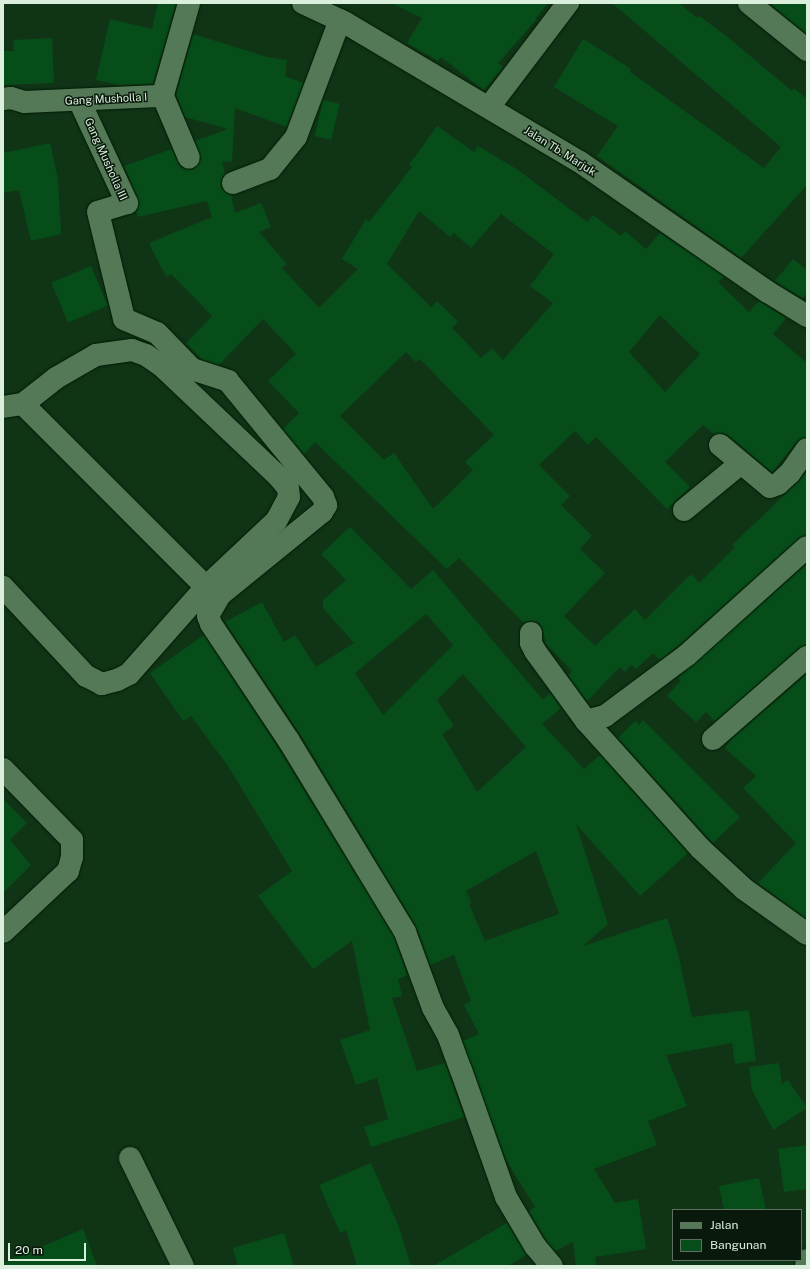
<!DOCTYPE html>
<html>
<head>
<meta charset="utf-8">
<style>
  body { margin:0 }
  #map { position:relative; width:810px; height:1269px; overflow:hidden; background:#103516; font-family:"Public Sans",sans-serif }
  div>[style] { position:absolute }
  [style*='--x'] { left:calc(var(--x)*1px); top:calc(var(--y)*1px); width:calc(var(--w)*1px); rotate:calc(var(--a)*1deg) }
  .building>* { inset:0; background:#074d19; transform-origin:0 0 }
  .roads { filter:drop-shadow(0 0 1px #011b05) drop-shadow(0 0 1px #011b05) }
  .minor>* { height:22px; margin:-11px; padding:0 11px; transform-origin:11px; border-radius:11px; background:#537956 }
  span { translate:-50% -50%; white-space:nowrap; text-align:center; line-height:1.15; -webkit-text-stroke:3px #09190b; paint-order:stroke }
  .street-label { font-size:11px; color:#daefdc }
  .frame { position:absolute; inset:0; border:4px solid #daefdc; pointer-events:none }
  .legend { position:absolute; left:672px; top:1209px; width:130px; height:52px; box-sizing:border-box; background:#09190b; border:1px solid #5d6f5f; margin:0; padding:5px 7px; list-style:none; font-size:12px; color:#daefdc }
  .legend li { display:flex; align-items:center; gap:8px; height:20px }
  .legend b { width:20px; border:1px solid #5d6f5f }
  .scale { position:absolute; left:8px; top:1243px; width:78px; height:18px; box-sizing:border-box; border:2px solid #daefdc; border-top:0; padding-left:5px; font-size:12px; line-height:14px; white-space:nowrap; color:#daefdc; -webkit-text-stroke:3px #09190b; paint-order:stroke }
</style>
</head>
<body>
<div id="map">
  <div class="building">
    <div style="clip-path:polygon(158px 3px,176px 3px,153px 84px,120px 85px,96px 80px,110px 19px,152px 29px)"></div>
    <div style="clip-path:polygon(391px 3px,548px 3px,535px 19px,536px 20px,498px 63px,503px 67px,484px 90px,441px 57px,438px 61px,407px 43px,422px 18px)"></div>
    <div style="clip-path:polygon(612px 3px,679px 3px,697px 18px,699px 16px,725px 35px,792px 91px,794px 88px,807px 99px,807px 185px,741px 258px,597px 156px,618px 126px,554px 87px,583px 39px,630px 68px,630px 72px,764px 168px,781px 147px)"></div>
    <div style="clip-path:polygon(769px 3px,807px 3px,807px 34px)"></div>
    <div style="clip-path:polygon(evenodd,193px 34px,267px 57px,287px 60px,285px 76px,303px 83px,287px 127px,235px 108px,232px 162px,222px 161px,225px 174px,221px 181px,221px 188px,231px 195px,235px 213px,261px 203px,271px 227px,259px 232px,287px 264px,282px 268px,319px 308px,358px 269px,342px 259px,366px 219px,369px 222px,412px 167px,409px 165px,437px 126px,474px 152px,478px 146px,518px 170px,587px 222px,593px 215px,621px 236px,625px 231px,646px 249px,660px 233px,724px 276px,718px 282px,749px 312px,759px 301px,786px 318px,773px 334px,807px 363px,807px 437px,797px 441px,772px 472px,728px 435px,722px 433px,714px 434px,703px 425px,665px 462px,690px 487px,667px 509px,596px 437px,588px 445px,575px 431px,539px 465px,570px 496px,561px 505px,592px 536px,580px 549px,605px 573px,564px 616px,595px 646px,635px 609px,645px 620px,691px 574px,699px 583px,735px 547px,732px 545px,798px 482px,807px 471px,807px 535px,799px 538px,679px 645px,660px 660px,653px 653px,636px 669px,631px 665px,625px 672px,620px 667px,587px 701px,568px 675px,572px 671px,546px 644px,542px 627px,538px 622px,531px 621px,524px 623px,459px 558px,447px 569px,315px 442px,304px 454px,283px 429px,299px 413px,268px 381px,296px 354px,263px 319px,219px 365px,203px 360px,186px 343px,212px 316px,171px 274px,166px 277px,149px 243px,212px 217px,207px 201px,138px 217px,136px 211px,138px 198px,124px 166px,172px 149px,181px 168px,193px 170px,201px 159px,195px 141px,228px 129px,185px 117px,176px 95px,193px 34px,419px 211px,450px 237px,454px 233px,471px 248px,501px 214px,554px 254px,530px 286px,553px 303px,503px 360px,492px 348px,481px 358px,452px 328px,458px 322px,437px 301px,431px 307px,387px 264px,419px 211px,193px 34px,660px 315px,700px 354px,665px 392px,629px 352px,660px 315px,193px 34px,406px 352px,416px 362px,420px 359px,494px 435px,465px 462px,473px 470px,433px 509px,394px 453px,384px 460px,340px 416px,406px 352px)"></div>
    <div style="clip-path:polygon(52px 38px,54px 83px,3px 85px,3px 51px,14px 51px,13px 40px)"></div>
    <div style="left:323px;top:100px;width:17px;height:37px;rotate:13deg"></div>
    <div style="clip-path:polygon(50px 143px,58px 179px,61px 234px,31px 241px,19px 190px,3px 193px,3px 153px)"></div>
    <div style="clip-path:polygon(793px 259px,807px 270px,807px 293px,802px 298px,775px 281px)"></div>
    <div style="left:91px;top:266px;width:43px;height:43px;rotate:67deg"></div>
    <div style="clip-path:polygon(evenodd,350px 527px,411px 589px,433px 570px,543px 700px,550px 693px,561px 708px,542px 724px,584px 769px,600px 755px,688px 853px,640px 896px,576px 824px,608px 924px,583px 946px,667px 918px,677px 949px,692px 1017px,749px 1010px,756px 1061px,735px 1064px,732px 1043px,666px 1055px,687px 1106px,648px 1121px,657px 1145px,594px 1169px,615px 1203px,638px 1199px,646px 1249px,595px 1257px,596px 1266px,576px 1266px,573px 1242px,555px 1251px,545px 1239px,529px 1211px,535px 1207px,506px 1160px,463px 1041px,479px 1034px,464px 1005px,471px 1001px,454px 955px,430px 965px,416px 926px,300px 734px,225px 622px,262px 602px,284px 642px,295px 635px,316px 667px,354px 643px,323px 608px,323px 600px,346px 580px,321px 554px,350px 527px,426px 614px,453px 645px,383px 715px,355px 673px,426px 614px,350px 527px,463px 674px,526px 747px,477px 792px,442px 734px,454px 726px,437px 700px,463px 674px,350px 527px,536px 851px,559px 914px,485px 941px,469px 904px,472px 903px,466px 891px,536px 851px)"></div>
    <div style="clip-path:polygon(807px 564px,807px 645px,799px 648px,715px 721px,706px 712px,696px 722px,667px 696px,681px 681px,678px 678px)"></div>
    <div style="clip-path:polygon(204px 635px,278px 748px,394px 937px,407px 975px,398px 979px,402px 996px,392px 998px,417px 1071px,445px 1063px,464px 1117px,371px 1147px,364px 1127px,388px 1119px,377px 1078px,356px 1085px,340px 1040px,370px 1030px,352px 941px,313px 969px,258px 896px,292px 871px,228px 766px,191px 716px,183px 721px,150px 673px)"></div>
    <div style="clip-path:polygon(807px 674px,807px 919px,758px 883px,796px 843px,743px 788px,756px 776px,725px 748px,732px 739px)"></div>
    <div style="clip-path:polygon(643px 720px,740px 817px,713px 843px,618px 738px,635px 721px,639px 725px)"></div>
    <div style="clip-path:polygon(3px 799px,27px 823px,10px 840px,31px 865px,3px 893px)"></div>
    <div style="clip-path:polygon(779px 1063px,782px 1084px,788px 1080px,807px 1108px,773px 1130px,752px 1090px,749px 1067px)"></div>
    <div style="clip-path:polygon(807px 1145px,807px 1189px,784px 1192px,778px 1149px)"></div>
    <div style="clip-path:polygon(371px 1163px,399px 1227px,411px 1266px,357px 1266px,346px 1230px,340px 1233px,319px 1185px)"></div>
    <div style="clip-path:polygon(759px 1178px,766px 1210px,724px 1210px,719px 1186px)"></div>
    <div style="clip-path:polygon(507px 1223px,526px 1255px,508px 1266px,433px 1266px)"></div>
    <div style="clip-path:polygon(83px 1229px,97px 1266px,3px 1266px,3px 1263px)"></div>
    <div style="clip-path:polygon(284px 1233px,294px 1266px,238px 1266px,233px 1248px)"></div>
  </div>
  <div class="roads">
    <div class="minor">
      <div style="--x:303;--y:3;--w:45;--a:24.9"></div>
      <div style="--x:344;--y:22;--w:274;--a:30.7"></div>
      <div style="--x:580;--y:162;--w:229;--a:34.7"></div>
      <div style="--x:768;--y:292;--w:46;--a:31.6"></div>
      <div style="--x:749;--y:3;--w:75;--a:39"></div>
      <div style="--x:162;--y:94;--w:69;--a:67.1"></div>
      <div style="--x:3;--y:99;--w:8;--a:-7"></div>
      <div style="--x:11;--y:98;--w:14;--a:17"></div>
      <div style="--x:24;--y:102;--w:135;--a:-2.5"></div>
      <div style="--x:159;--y:96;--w:7;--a:-45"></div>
      <div style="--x:164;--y:91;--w:91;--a:-74.1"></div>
      <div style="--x:79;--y:100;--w:114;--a:65"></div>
      <div style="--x:127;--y:203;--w:30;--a:163"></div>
      <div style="--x:98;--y:212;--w:110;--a:76.3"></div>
      <div style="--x:124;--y:319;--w:36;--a:23"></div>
      <div style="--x:157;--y:333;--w:50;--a:45.8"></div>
      <div style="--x:192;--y:369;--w:38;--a:18"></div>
      <div style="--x:228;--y:381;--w:150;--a:50.7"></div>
      <div style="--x:323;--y:497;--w:9;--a:69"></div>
      <div style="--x:326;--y:505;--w:8;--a:120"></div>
      <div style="--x:322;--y:512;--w:132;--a:140.9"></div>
      <div style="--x:220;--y:595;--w:24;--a:120"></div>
      <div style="--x:208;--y:616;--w:9;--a:69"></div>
      <div style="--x:211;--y:624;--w:141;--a:56.3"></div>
      <div style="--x:289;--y:741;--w:223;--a:58.7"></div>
      <div style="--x:405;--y:932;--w:81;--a:69.8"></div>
      <div style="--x:433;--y:1008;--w:31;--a:61"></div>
      <div style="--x:448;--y:1035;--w:37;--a:70"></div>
      <div style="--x:461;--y:1070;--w:135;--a:70.5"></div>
      <div style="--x:506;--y:1197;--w:57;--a:59.4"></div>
      <div style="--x:535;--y:1246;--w:26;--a:50"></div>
      <div style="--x:489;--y:107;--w:131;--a:-52.8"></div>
      <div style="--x:233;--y:183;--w:40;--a:-21"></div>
      <div style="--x:270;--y:169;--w:41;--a:-50.9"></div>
      <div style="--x:296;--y:137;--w:125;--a:-69.4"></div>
      <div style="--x:23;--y:404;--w:259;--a:45"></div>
      <div style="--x:3;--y:407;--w:20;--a:-9"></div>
      <div style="--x:23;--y:404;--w:42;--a:-38.2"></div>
      <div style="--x:56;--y:378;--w:46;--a:-29.9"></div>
      <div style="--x:96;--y:355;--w:36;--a:-8"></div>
      <div style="--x:132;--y:350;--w:15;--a:20"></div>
      <div style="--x:146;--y:355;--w:21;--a:35"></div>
      <div style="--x:163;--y:367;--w:160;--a:43.5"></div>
      <div style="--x:279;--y:477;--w:14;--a:51"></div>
      <div style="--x:288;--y:488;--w:9;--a:84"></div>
      <div style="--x:289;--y:497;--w:27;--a:118"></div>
      <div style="--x:276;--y:521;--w:96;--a:136.7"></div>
      <div style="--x:206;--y:587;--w:116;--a:131.5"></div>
      <div style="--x:129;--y:674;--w:13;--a:153"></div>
      <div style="--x:117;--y:680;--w:16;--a:165"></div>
      <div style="--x:102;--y:684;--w:18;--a:-153"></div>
      <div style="--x:86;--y:676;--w:122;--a:-133"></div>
      <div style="--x:720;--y:445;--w:65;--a:40"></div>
      <div style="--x:770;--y:487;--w:9;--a:-21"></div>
      <div style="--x:778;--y:484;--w:16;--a:-43"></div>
      <div style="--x:790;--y:473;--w:29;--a:-55"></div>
      <div style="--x:684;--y:510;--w:74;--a:-39.5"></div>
      <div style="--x:531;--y:633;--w:10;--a:90"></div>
      <div style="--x:531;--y:643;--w:9;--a:63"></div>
      <div style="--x:535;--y:651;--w:87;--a:53.9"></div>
      <div style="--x:586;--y:721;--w:20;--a:-15"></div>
      <div style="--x:605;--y:716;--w:102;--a:-36.6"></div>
      <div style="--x:687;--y:655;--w:161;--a:-42"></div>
      <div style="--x:586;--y:721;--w:172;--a:48.1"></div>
      <div style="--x:701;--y:849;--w:59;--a:42.9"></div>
      <div style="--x:744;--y:889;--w:77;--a:35.5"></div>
      <div style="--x:713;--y:739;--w:125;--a:-41.1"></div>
      <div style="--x:3;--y:769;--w:99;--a:45.8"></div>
      <div style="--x:72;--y:840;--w:17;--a:90"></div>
      <div style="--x:72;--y:857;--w:15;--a:106"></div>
      <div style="--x:68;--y:871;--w:89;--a:136.8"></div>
      <div style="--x:130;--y:1158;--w:120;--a:63.9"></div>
      <div style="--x:806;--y:1266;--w:6;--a:-81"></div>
    </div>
  </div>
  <div class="street-label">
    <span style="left:106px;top:99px;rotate:-3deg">Gang Musholla I</span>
    <span style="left:560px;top:151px;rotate:32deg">Jalan Tb. Marjuk</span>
    <span style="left:106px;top:159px;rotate:66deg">Gang Musholla III</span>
  </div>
  <div class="frame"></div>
  <ul class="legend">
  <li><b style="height:5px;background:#537956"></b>Jalan</li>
  <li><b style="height:11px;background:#074d19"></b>Bangunan</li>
  </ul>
  <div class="scale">20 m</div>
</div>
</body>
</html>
